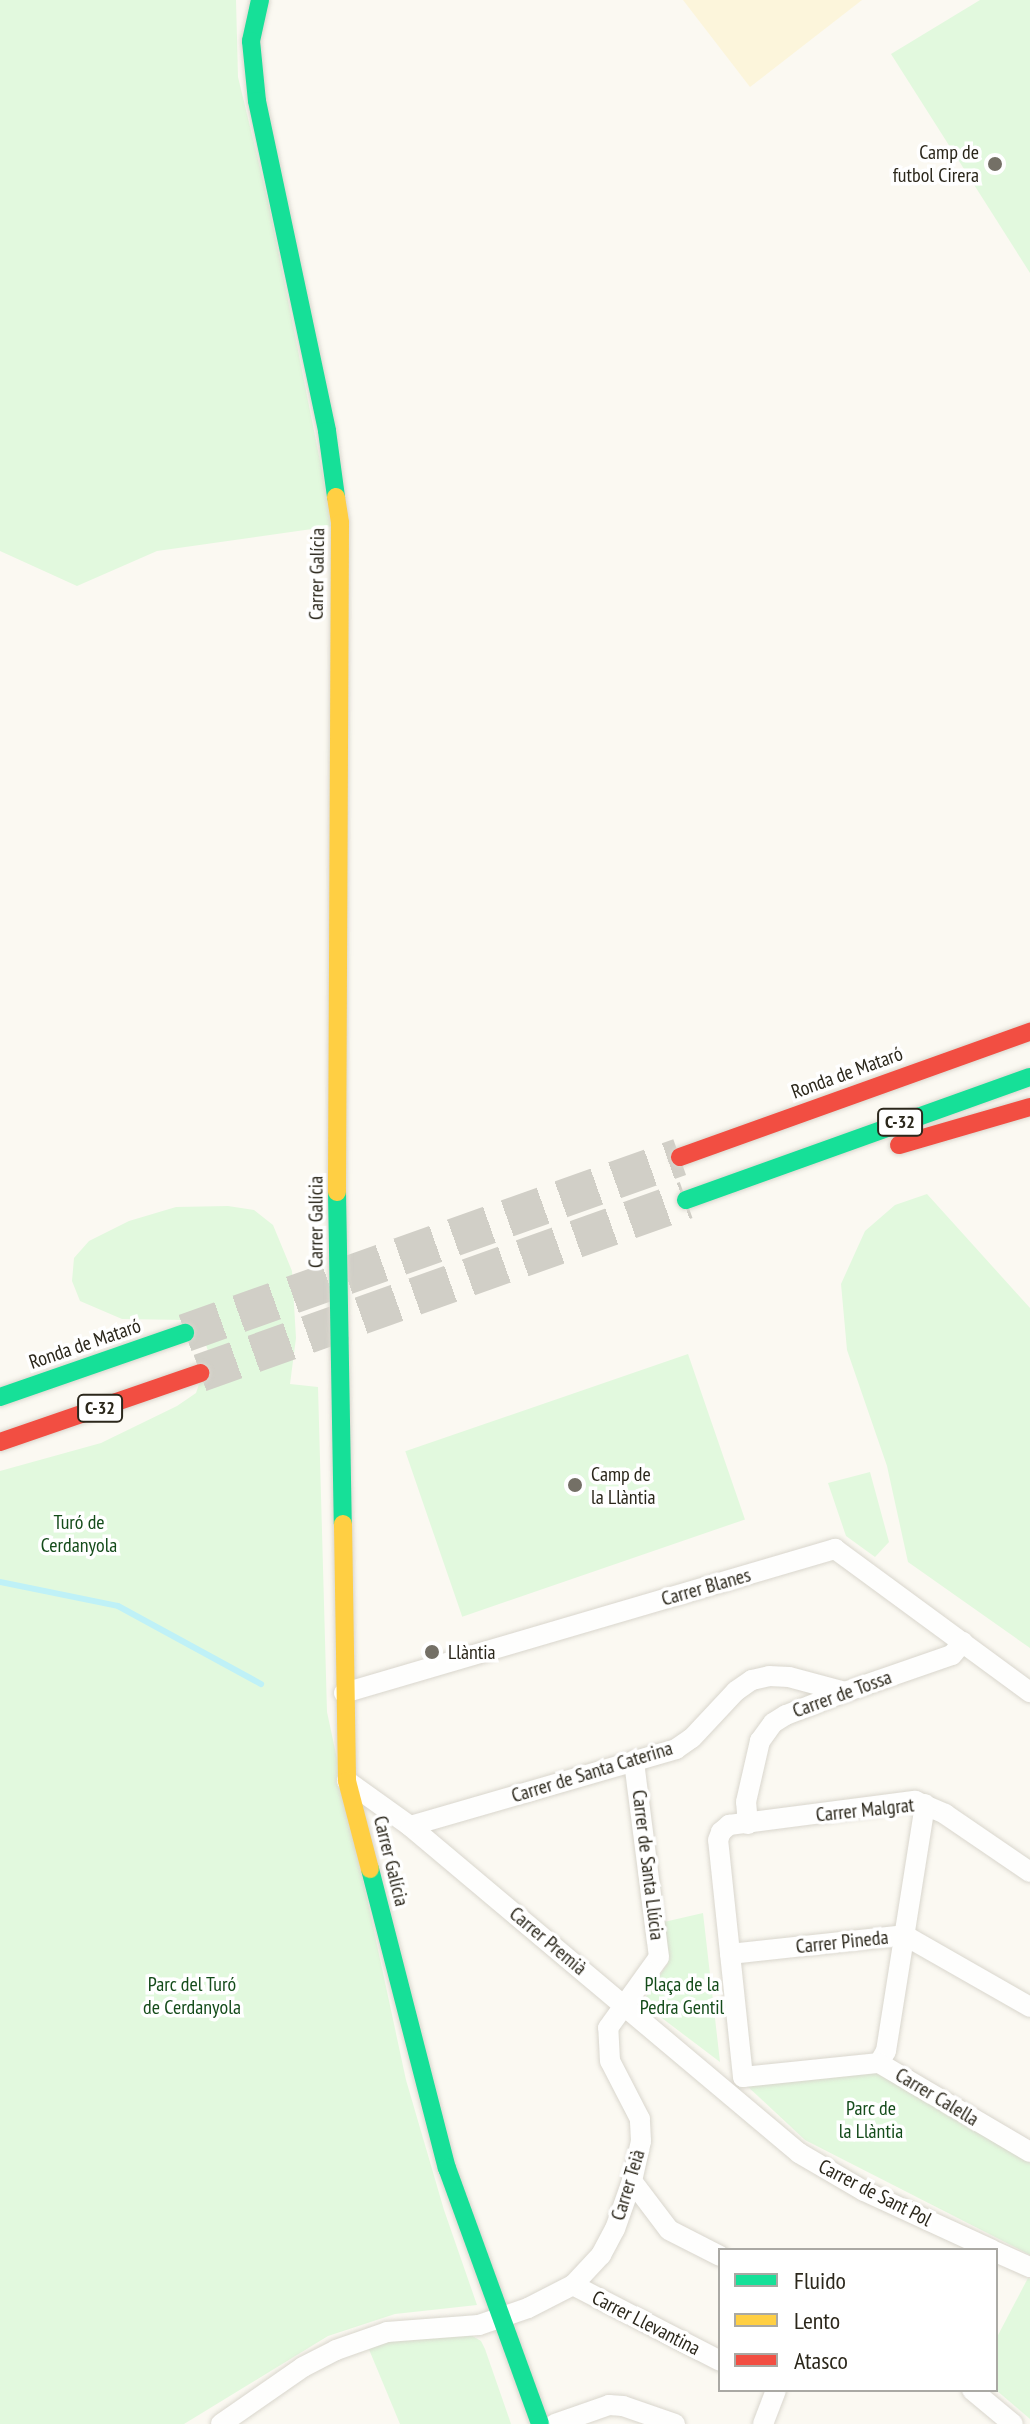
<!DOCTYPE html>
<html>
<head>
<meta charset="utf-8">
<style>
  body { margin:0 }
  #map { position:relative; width:1030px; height:2424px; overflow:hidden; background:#fbf9f2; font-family:"PT Sans Narrow",sans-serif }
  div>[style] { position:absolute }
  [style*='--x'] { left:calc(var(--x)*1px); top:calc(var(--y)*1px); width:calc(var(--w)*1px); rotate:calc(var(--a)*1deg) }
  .built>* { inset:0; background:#fcf5db }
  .green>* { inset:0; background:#e2f9de; transform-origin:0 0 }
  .stream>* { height:6px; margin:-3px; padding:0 3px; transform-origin:3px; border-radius:3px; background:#bff1f7 }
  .highway-tunnel>* { height:38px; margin-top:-19px; transform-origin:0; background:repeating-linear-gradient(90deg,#d1cfc7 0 38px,transparent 0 57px) }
  .roads { filter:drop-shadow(0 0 2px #d9d6cd) drop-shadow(0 0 2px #d9d6cd) }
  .street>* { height:20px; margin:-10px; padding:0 10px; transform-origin:10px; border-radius:10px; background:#fefefd }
  .fast>* { height:18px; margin:-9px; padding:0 9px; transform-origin:9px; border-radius:9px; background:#16e098 }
  .slow>* { height:18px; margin:-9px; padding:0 9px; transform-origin:9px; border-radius:9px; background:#ffcf43 }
  .jam>* { height:18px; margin:-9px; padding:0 9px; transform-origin:9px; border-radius:9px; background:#f24e42 }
  .dots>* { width:22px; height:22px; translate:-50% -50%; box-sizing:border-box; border:4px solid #fff; border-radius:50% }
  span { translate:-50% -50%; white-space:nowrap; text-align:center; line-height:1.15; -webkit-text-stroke:7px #fff; paint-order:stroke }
  .shield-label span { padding:2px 6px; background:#fff; border:2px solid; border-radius:6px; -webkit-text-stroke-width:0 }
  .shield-label { font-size:18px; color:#2b271b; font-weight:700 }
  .poi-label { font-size:20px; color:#2b271b }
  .right { translate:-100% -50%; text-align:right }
  .left { translate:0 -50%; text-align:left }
  .street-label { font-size:20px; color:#2b271b }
  .park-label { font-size:20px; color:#154c1b }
  .legend { position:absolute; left:718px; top:2248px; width:280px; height:144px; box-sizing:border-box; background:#fff; border:2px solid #aaa9a4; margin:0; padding:10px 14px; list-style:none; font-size:24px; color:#2b271b }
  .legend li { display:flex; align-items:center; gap:16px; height:40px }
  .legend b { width:40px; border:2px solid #aaa9a4 }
</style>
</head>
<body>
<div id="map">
  <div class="built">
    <div style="clip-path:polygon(683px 0,862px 0,750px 87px)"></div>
  </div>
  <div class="green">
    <div style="clip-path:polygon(0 0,236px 0,238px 77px,269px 205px,333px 526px,157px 551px,77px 586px,0 551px)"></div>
    <div style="clip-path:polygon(980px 0,1030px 0,1030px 273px,891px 54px)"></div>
    <div style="clip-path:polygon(927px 1194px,1030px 1308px,1030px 1648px,908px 1562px,887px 1466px,847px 1350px,841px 1284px,865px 1231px,895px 1205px)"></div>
    <div style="clip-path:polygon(228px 1206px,254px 1210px,273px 1225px,292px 1271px,296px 1338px,290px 1384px,318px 1387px,327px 1712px,406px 2080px,444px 2210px,477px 2305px,395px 2314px,328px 2336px,184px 2424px,0 2424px,0 1471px,101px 1443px,177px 1406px,196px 1393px,209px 1354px,202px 1333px,186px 1320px,122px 1319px,80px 1301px,72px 1281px,74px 1258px,89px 1241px,129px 1221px,176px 1207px)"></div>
    <div style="left:688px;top:1354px;width:175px;height:299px;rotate:71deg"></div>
    <div style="clip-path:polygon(870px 1472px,889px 1542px,875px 1557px,846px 1536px,828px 1483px)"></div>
    <div style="clip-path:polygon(703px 1913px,720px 2062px,642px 2003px,668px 1963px,664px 1922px)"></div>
    <div style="clip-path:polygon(877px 2068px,1030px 2163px,1030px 2255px,805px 2140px,745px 2084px)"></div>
    <div style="clip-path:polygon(1028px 2278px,1030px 2279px,1030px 2419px,996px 2390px,996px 2339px)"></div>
    <div style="clip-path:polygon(469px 2334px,481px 2341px,485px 2349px,511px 2424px,400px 2424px,368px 2347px,395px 2339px)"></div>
  </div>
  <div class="stream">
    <div style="--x:0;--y:1582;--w:120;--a:11.5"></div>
    <div style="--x:118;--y:1606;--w:163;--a:28.6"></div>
  </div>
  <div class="highway-tunnel">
    <div style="--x:185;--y:1333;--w:525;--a:-19.57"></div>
    <div style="--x:200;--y:1373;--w:516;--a:-19.59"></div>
  </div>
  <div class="roads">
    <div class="street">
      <div style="--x:344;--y:1693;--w:512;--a:-16.35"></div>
      <div style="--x:835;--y:1549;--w:242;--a:36.3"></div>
      <div style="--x:347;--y:1781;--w:77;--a:35.5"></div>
      <div style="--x:410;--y:1826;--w:508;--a:40.05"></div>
      <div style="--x:799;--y:2153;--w:75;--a:30.3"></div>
      <div style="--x:864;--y:2191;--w:141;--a:24.7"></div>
      <div style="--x:748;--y:1824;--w:22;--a:-95"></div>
      <div style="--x:746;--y:1802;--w:63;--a:-77.1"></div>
      <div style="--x:760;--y:1741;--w:22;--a:-54"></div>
      <div style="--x:773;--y:1723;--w:15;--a:-32"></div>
      <div style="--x:786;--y:1715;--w:63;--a:-21.3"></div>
      <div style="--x:845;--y:1692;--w:113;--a:-19.1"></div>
      <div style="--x:952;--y:1655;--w:17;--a:-50"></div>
      <div style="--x:410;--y:1826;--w:277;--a:-16.1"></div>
      <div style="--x:676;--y:1749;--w:19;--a:-35"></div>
      <div style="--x:692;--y:1738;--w:64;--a:-46.9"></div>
      <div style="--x:736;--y:1691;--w:19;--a:-35"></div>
      <div style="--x:752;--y:1680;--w:17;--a:-13"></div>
      <div style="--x:769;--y:1676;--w:20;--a:3"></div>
      <div style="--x:789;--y:1677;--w:58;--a:15"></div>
      <div style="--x:730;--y:1954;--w:175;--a:-6.2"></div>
      <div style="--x:904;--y:1935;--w:145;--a:29.7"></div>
      <div style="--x:879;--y:2063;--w:14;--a:-60"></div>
      <div style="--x:886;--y:2051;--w:250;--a:-81"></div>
      <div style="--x:743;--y:2077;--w:238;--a:-96"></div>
      <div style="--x:718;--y:1840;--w:9;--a:-69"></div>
      <div style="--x:721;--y:1832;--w:11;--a:-41"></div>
      <div style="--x:729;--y:1825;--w:188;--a:-7.4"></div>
      <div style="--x:915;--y:1801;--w:33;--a:23"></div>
      <div style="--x:945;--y:1814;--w:103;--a:34.3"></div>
      <div style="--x:743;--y:2077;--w:137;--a:-5.9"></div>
      <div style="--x:879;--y:2063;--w:175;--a:30.5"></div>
      <div style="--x:632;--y:2181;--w:61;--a:52.9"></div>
      <div style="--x:669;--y:2230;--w:57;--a:27"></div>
      <div style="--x:996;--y:2252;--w:37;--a:24"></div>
      <div style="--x:573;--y:2285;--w:165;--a:27.3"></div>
      <div style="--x:972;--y:2390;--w:53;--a:39.7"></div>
      <div style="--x:221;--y:2424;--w:100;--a:-34.8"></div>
      <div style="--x:303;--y:2367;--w:37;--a:-27"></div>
      <div style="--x:336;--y:2350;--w:54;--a:-19.4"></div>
      <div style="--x:387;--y:2332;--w:92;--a:-4.4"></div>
      <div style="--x:479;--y:2325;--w:52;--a:-19.1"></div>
      <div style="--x:528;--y:2308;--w:51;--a:-27.1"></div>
      <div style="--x:573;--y:2285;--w:41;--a:-47"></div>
      <div style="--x:601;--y:2255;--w:30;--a:-62"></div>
      <div style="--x:615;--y:2229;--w:51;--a:-70.5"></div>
      <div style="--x:632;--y:2181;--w:41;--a:-77.3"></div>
      <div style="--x:641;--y:2141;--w:22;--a:-93"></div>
      <div style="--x:640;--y:2119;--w:65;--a:-117.3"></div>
      <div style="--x:610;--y:2061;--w:33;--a:-93"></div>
      <div style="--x:608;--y:2028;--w:87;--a:-54.3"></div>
      <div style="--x:659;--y:1957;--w:198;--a:-97.3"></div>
      <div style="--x:555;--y:2424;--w:57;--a:-19.4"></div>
      <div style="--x:609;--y:2405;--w:14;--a:4"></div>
      <div style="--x:623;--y:2406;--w:55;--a:19.1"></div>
      <div style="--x:763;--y:2424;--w:36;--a:-69"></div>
    </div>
    <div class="fast">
      <div style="--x:260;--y:0;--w:42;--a:102.4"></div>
      <div style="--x:251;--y:41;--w:60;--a:84.3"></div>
      <div style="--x:257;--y:101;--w:337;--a:78"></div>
      <div style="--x:327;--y:431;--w:67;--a:82.2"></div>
      <div style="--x:337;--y:1192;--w:332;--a:89"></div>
      <div style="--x:686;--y:1200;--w:365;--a:-19.7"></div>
      <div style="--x:0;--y:1397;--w:196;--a:-19.1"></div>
      <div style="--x:370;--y:1869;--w:309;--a:75.6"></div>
      <div style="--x:447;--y:2168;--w:272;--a:70"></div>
    </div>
    <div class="slow">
      <div style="--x:336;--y:497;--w:26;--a:81"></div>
      <div style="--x:340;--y:523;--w:669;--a:90.26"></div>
      <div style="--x:343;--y:1524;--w:257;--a:89.1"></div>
      <div style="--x:347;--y:1781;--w:91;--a:75.4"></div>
    </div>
    <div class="jam">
      <div style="--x:899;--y:1145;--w:136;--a:-16.2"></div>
      <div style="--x:680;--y:1157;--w:372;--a:-19.7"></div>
      <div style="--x:0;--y:1442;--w:212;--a:-19"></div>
    </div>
  </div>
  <div class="dots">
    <div style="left:995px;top:164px;background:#747066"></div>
    <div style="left:575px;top:1485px;background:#747066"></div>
    <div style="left:432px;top:1652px;background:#747066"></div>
  </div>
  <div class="shield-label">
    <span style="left:900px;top:1122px">C-32</span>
    <span style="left:100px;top:1408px">C-32</span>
  </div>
  <div class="poi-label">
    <span class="right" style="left:979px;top:164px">Camp de<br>futbol Cirera</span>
    <span class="left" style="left:591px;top:1486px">Camp de<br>la Llàntia</span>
    <span class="left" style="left:448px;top:1652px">Llàntia</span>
  </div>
  <div class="street-label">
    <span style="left:317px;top:574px;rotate:-89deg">Carrer Galícia</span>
    <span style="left:847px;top:1073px;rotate:-20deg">Ronda de Mataró</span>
    <span style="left:316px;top:1222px;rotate:-90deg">Carrer Galícia</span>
    <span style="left:85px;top:1344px;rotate:-19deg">Ronda de Mataró</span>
    <span style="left:706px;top:1587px;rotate:-16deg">Carrer Blanes</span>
    <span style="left:842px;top:1694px;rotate:-20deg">Carrer de Tossa</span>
    <span style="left:592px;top:1772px;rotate:-17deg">Carrer de Santa Caterina</span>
    <span style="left:865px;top:1810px;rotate:-6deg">Carrer Malgrat</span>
    <span style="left:391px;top:1861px;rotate:76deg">Carrer Galícia</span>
    <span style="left:648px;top:1865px;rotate:83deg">Carrer de Santa Llúcia</span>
    <span style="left:548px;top:1941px;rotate:40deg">Carrer Premià</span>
    <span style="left:842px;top:1942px;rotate:-6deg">Carrer Pineda</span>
    <span style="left:937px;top:2097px;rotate:31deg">Carrer Calella</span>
    <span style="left:628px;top:2185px;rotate:-73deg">Carrer Teià</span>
    <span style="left:875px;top:2193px;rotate:27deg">Carrer de Sant Pol</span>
    <span style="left:646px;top:2323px;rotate:27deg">Carrer Llevantina</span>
  </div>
  <div class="park-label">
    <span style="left:79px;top:1534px">Turó de<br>Cerdanyola</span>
    <span style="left:192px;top:1996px">Parc del Turó<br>de Cerdanyola</span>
    <span style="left:682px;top:1996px">Plaça de la<br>Pedra Gentil</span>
    <span style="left:871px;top:2120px">Parc de<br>la Llàntia</span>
  </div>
  <ul class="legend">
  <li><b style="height:10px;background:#16e098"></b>Fluido</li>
  <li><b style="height:10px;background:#ffcf43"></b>Lento</li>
  <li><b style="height:10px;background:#f24e42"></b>Atasco</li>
  </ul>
</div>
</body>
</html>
